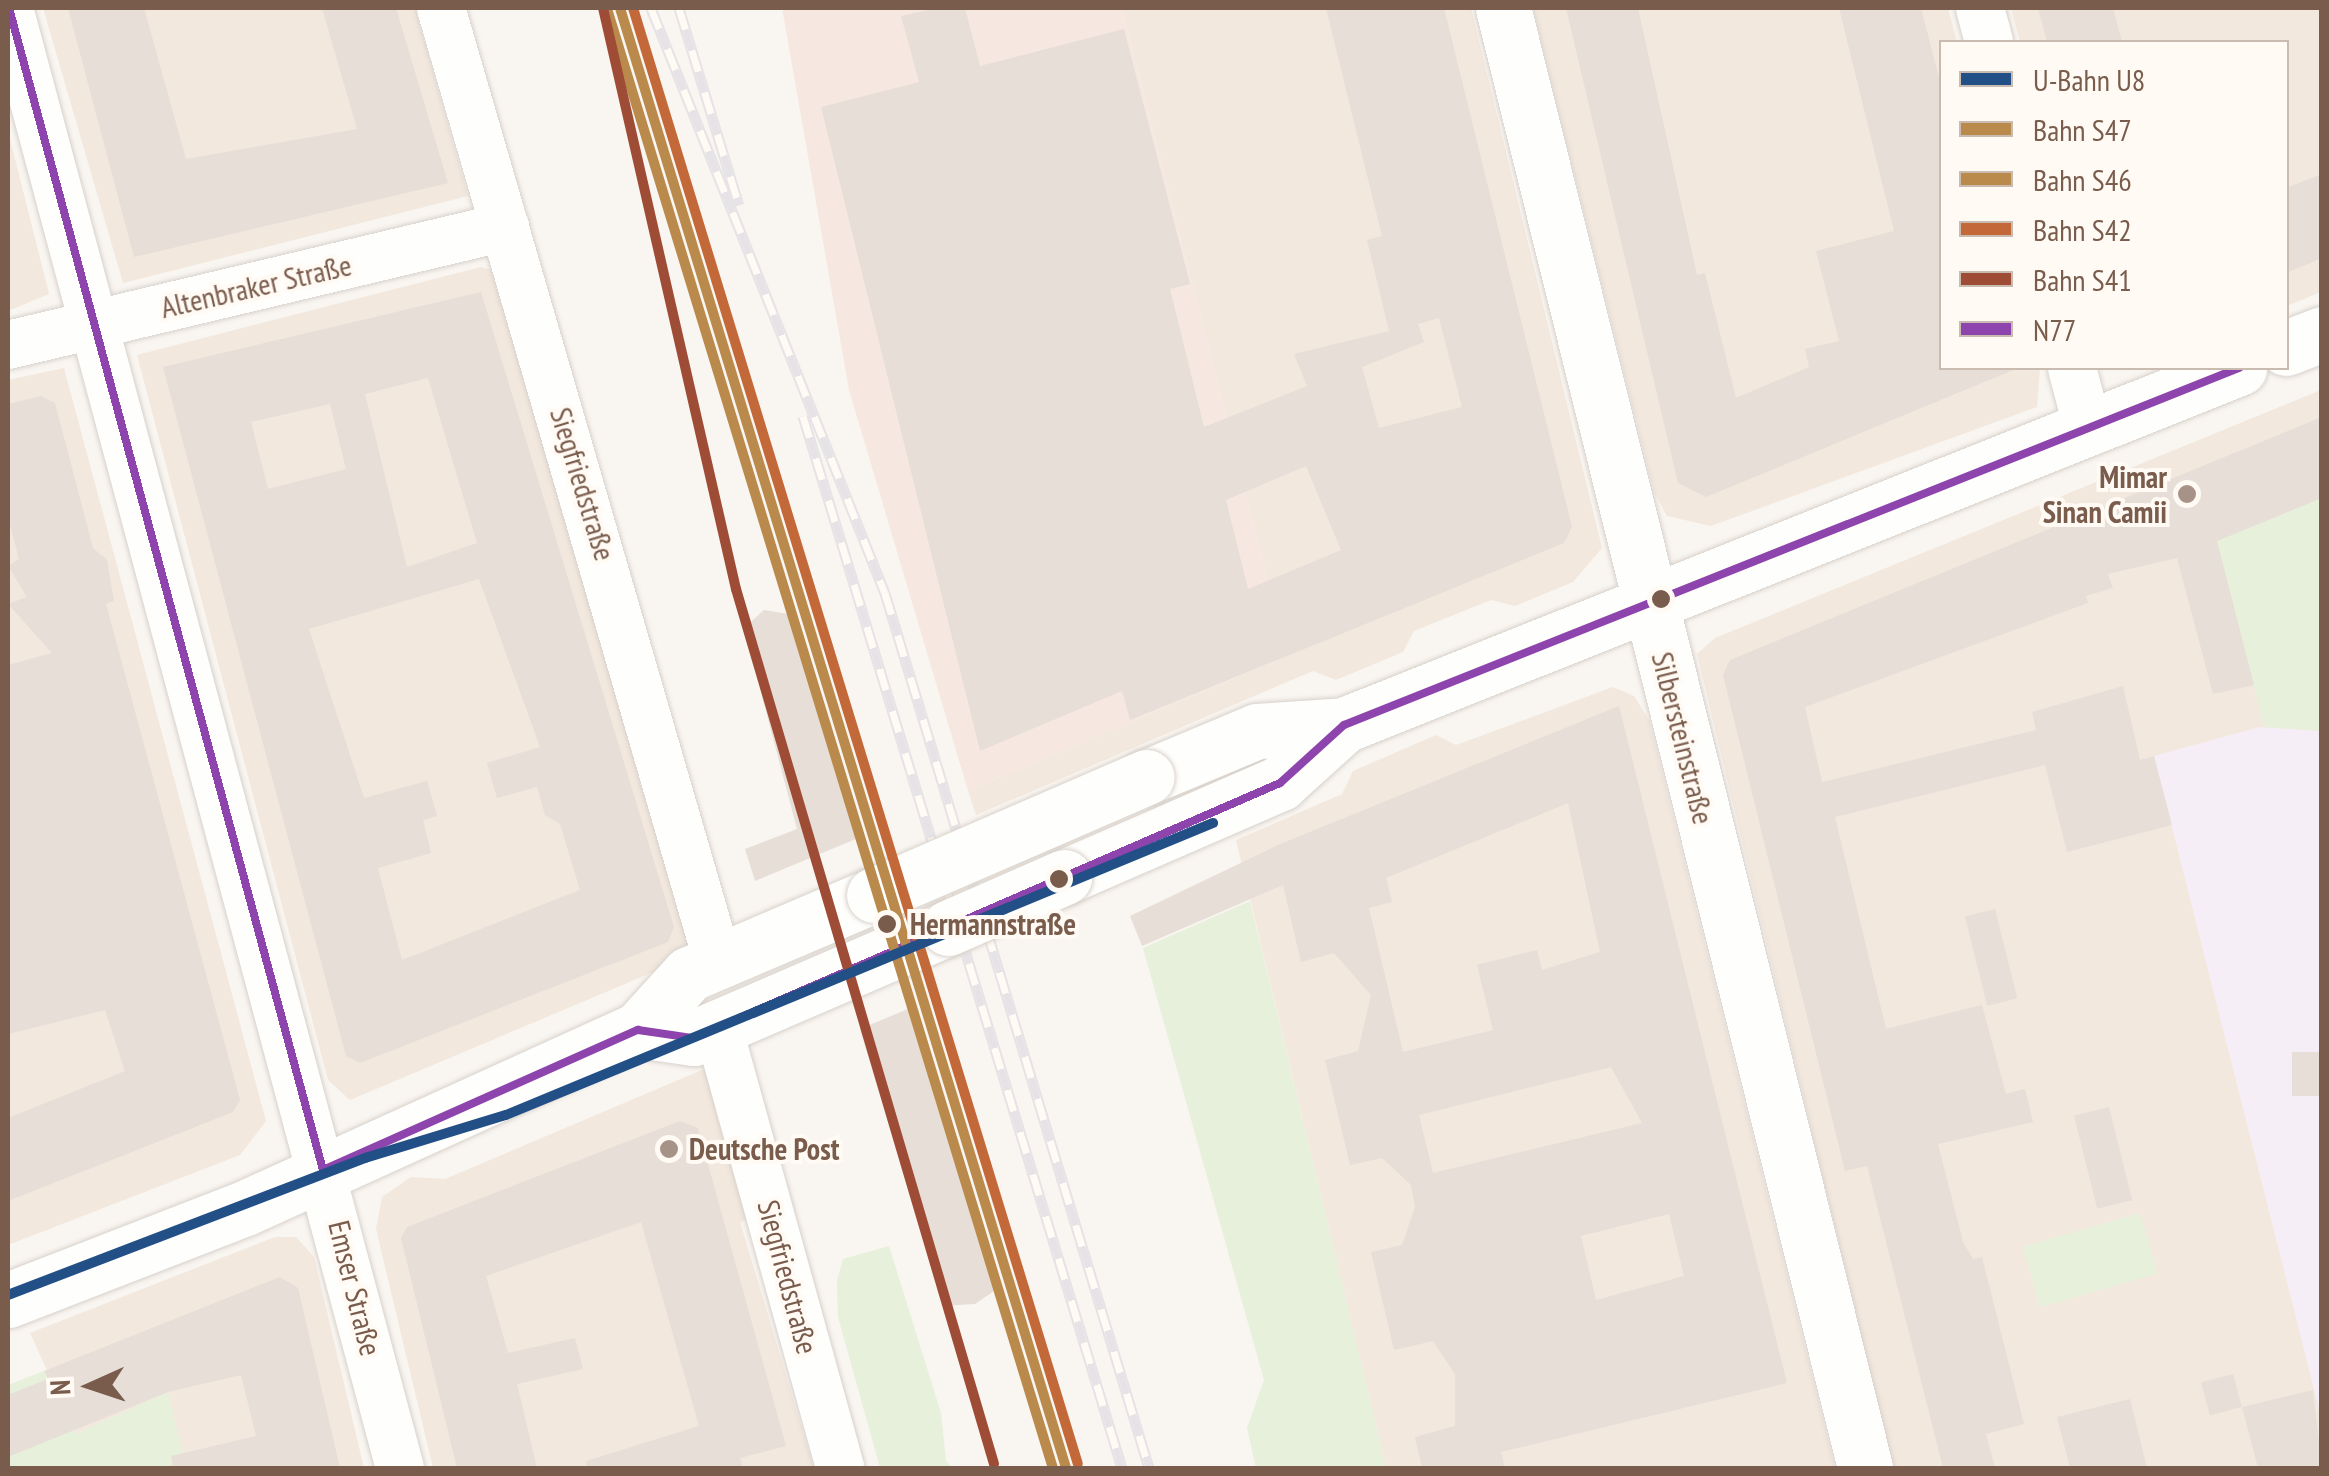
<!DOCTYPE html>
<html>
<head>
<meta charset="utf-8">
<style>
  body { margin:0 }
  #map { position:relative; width:2329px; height:1476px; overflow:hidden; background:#f9f5f0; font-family:"PT Sans Narrow",sans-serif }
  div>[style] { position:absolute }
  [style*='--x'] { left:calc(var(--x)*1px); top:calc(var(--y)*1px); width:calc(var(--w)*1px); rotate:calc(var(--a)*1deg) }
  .residential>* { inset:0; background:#f2e8de }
  .commercial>* { inset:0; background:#f6e8e1 }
  .education>* { inset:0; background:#f6eef6 }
  .green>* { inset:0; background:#e7f0db; transform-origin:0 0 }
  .building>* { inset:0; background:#e6ded7; transform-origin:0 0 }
  .roads { filter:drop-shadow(0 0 2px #d7d1cb) drop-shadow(0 0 2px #d7d1cb) }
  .street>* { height:48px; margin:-24px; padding:0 24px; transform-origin:24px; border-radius:24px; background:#fefefd }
  .secondary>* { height:55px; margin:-27.5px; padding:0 27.5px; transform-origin:27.5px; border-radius:27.5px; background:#fefefd }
  .rail>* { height:11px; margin-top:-5.5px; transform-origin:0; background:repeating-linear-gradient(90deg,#fffaf3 0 22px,#e6e3e7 0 44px); box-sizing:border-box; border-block:2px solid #e6e3e7 }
  .bridges { filter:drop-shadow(0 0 2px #d9d2cb) drop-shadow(0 0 2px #d9d2cb) }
  .secondary-bridge>* { height:55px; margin:-27.5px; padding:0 27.5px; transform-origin:27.5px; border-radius:27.5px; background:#fefefd }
  .bus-1>* { height:8px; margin:-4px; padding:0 4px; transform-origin:4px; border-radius:4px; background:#8e44ad }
  .rail-1>* { height:10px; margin:-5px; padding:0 5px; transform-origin:5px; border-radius:5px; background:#ba8a4d }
  .rail-2>* { height:10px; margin:-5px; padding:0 5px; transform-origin:5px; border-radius:5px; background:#ba8a4d }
  .rail-3>* { height:10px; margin:-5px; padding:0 5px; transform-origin:5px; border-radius:5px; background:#c36939 }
  .rail-4>* { height:10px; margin:-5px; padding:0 5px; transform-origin:5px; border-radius:5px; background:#9f4c37 }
  .metro-1>* { height:10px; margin:-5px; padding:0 5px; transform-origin:5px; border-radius:5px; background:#224f86 }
  .dots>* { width:28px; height:28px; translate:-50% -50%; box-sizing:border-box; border:5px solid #fffaf3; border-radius:50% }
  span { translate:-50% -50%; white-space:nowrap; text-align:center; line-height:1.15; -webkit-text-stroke:8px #fffaf3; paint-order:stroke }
  .street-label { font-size:30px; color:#7a5c4d }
  .poi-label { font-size:30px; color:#7a5c4d; font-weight:700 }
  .right { translate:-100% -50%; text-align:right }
  .left { translate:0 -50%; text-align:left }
  .stop-label { font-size:30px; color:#7a5c4d; font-weight:700 }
  .frame { position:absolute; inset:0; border:10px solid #7a5c4d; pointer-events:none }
  .legend { position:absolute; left:1939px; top:40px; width:350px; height:330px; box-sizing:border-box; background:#fffaf3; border:2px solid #cabbb1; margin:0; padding:12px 18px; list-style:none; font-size:30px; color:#7a5c4d }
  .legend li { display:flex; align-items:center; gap:20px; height:50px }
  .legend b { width:50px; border:2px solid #cabbb1 }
  .north { position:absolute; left:40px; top:1336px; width:100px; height:100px; -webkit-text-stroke:8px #fffaf3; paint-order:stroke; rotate:267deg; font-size:28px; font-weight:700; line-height:40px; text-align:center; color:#7a5c4d }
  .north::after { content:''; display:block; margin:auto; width:35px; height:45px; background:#7a5c4d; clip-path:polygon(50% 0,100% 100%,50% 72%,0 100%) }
</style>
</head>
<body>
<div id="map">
  <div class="residential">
    <div style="clip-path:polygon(43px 8px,415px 8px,468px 196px,123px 283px)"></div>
    <div style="clip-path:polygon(1122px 8px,1471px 8px,1602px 548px,1573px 582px,1515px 606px,1491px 600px,1414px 631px,1403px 652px,1336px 680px,1313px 671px,976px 815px,968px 791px,1287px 656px)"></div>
    <div style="clip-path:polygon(1533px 8px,1948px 8px,1957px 42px,1942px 42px,1942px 368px,2040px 368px,2037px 407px,1711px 526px,1667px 516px,1654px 492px)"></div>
    <div style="clip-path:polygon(2011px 8px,2321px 8px,2321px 292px,2287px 306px,2286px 42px,2020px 42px)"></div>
    <div style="clip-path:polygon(8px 131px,49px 294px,8px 311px)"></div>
    <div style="clip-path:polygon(481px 267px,494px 271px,696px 954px,350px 1100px,328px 1080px,137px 355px)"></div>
    <div style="clip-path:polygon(64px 368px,266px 1121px,240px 1155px,8px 1245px,8px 380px)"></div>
    <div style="clip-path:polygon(2321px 390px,2321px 1468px,1893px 1468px,1697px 654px,1715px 638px)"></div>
    <div style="clip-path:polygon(1613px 687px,1634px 696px,1649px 720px,1835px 1468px,1386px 1468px,1236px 840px,1342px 794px,1353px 771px,1436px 735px,1456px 745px)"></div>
    <div style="clip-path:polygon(716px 1064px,760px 1216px,740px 1222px,814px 1468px,433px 1468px,376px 1229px,382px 1197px,411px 1177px,445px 1179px)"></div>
    <div style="clip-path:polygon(275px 1237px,296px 1237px,314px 1257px,364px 1468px,186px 1468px,167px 1393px,76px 1434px,30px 1333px)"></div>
  </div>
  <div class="commercial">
    <div style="clip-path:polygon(782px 8px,1122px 8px,1287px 656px,968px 791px,849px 390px)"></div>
  </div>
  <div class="education">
    <div style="clip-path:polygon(2260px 727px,2321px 731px,2321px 1417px,2154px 756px)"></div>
  </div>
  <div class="green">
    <div style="clip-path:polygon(2321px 498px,2321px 731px,2264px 727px,2217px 541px)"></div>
    <div style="clip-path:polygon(1250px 901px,1360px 1358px,1386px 1468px,1256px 1468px,1247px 1428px,1264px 1380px,1143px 948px)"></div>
    <div style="left:2140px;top:1213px;width:63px;height:122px;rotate:74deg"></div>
    <div style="clip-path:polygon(889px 1246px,941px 1413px,946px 1461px,953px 1468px,880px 1468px,838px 1317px,837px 1281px,843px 1259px)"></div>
    <div style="clip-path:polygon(44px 1371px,76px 1434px,168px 1392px,186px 1468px,8px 1468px,8px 1385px)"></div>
  </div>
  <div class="building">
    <div style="clip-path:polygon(68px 8px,144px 8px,186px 159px,357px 129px,322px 8px,396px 8px,448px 183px,134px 257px)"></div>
    <div style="clip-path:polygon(evenodd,937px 8px,965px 8px,980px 66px,1124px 29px,1190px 284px,1170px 289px,1204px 427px,1307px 386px,1294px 354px,1389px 331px,1367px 240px,1382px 236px,1326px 8px,1444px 8px,1572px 527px,1564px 543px,1130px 720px,1122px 691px,980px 751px,821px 107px,919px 82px,901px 16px,937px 8px,1439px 318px,1462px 407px,1379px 428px,1362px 367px,1424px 342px,1418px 324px,1439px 318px,937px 8px,1306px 466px,1341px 550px,1248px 589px,1226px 500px,1306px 466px)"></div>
    <div style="clip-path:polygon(1566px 8px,1638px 8px,1697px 275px,1705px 273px,1736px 398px,1809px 367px,1805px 349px,1839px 341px,1816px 251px,1894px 231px,1839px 8px,1921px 8px,1942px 89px,1942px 368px,2018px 368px,1706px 497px,1678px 483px)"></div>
    <div style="clip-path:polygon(2038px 8px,2113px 8px,2122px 42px,2047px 42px)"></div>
    <div style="clip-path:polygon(2322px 174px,2322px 258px,2286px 273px,2286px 188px)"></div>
    <div style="clip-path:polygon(evenodd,481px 292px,674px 927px,668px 942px,360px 1063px,346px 1056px,163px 367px,481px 292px,428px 378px,477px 543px,407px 567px,365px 394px,428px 378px,481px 292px,330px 404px,346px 469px,268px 489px,251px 422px,330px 404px,481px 292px,479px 579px,540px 747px,487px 763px,497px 798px,537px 787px,545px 815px,560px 824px,580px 890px,402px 960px,378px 868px,431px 853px,423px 820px,437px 816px,427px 781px,364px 798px,309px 629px,479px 579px)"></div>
    <div style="clip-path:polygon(41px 396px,55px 403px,93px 548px,107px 560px,114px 601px,106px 604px,240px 1100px,233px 1112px,8px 1201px,8px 1118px,125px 1071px,105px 1010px,8px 1034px,8px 665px,52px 653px,8px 604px,27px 597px,8px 566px,19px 559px,8px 518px,8px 404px)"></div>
    <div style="clip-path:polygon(2322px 417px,2322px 498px,2217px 541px,2254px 685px,2213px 694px,2177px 558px,2108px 574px,2113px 588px,2086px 596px,2088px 603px,1805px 707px,1822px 782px,2036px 730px,2032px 712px,2123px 686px,2140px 760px,2154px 756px,2172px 825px,2067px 852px,2045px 765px,1835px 817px,1886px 1029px,1982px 1005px,2006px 1094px,2025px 1089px,2033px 1122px,1938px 1144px,1963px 1242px,1973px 1259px,1982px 1257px,2024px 1424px,1986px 1434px,1995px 1468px,1943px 1468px,1867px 1166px,1845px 1171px,1723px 675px,1730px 660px)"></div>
    <div style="clip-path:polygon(764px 610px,795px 615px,863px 836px,755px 881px,745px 849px,797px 829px,744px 628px)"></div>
    <div style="clip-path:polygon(evenodd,1619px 706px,1787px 1383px,1501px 1452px,1505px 1468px,1422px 1468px,1415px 1437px,1455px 1426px,1455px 1374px,1433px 1341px,1394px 1350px,1371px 1252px,1402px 1245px,1415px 1207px,1411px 1185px,1382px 1158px,1350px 1165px,1325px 1060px,1358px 1051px,1371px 995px,1334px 953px,1301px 962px,1283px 885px,1142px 946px,1130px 916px,1278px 845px,1619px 706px,1568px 803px,1600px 952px,1542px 970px,1537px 950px,1477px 965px,1493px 1030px,1403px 1052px,1369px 908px,1392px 902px,1386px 878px,1568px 803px,1619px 706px,1611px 1067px,1642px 1123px,1433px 1173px,1419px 1115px,1611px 1067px,1619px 706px,1669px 1214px,1684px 1276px,1596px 1300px,1581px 1236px,1669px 1214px)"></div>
    <div style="left:1995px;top:909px;width:92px;height:31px;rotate:76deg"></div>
    <div style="clip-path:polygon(915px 1006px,1000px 1287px,975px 1304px,943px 1306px,860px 1029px)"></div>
    <div style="left:2322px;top:1052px;width:44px;height:30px;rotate:90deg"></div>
    <div style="left:2109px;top:1107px;width:96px;height:36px;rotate:76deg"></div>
    <div style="clip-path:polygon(680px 1121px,698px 1128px,786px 1446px,740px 1458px,743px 1468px,587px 1468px,586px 1461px,699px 1426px,641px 1222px,486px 1276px,508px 1353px,575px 1338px,583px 1369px,517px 1384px,537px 1468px,457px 1468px,401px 1238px,407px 1227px)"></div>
    <div style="clip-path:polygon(280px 1277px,298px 1288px,340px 1468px,173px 1468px,171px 1456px,256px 1436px,241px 1375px,168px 1392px,8px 1457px,8px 1395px,48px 1379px,44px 1371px)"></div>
    <div style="left:2233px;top:1374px;width:34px;height:33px;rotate:75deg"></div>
    <div style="clip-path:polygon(2313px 1390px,2322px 1468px,2258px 1468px,2242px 1407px)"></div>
    <div style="clip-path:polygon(2130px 1399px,2147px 1468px,2070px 1468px,2057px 1417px)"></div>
  </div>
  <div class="roads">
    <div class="street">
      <div style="--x:9;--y:8;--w:1511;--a:75.01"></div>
      <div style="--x:441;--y:8;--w:993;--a:73.81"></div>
      <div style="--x:1980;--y:8;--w:35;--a:75"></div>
      <div style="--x:8;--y:345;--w:511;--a:-13.36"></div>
      <div style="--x:2072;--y:368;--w:63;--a:75.3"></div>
      <div style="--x:718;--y:1027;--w:458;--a:74.5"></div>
    </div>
    <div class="secondary">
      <div style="--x:1503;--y:8;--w:1504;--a:76.07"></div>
      <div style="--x:2286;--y:348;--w:39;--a:-21"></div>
      <div style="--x:1147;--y:777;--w:119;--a:-22.7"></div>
      <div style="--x:1257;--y:731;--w:87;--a:-3.9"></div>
      <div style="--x:1344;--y:725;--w:964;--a:-21.75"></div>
      <div style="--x:1064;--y:877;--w:236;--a:-23.5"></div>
      <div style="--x:1280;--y:783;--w:86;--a:-42.2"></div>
      <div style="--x:638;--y:1030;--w:56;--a:8.3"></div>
      <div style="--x:693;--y:1038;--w:278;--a:-23.3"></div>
      <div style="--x:8;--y:1300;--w:254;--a:-21.2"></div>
      <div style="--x:245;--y:1208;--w:431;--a:-24.4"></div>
      <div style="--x:638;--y:1030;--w:76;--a:-47.7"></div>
      <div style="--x:689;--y:974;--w:201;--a:-23.1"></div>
    </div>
  </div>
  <div class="rail">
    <div style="--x:651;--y:8;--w:630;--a:68.2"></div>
    <div style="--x:885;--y:593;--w:914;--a:73.21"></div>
    <div style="--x:679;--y:8;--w:206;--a:73.1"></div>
    <div style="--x:803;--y:416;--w:1099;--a:73.13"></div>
  </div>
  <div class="bridges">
    <div class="secondary-bridge">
      <div style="--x:874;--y:895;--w:297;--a:-23.4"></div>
      <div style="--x:948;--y:928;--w:127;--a:-23.7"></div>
    </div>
  </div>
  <div class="bus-1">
    <div style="--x:9;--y:8;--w:1204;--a:74.88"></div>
    <div style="--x:323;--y:1170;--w:345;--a:-24"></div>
    <div style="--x:638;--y:1030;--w:56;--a:8.3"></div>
    <div style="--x:693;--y:1038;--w:640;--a:-23.48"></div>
    <div style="--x:1280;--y:783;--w:86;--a:-42.2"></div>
    <div style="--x:1344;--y:725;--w:964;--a:-21.75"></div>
  </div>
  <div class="rail-1">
    <div style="--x:620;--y:8;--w:1527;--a:73.01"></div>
  </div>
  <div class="rail-2">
    <div style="--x:608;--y:12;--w:1522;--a:73.01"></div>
  </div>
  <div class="rail-3">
    <div style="--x:633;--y:8;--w:1522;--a:73.01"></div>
  </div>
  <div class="rail-4">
    <div style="--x:603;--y:8;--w:596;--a:77.11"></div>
    <div style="--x:736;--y:589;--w:912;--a:73.57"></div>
  </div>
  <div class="metro-1">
    <div style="--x:8;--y:1295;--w:382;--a:-21"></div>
    <div style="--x:365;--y:1158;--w:147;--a:-17"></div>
    <div style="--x:506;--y:1115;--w:765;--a:-22.44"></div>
  </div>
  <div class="dots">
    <div style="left:2187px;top:494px;background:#a69286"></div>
    <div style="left:1661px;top:599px;background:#7a5c4d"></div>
    <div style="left:1059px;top:879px;background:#7a5c4d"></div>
    <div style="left:887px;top:924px;background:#7a5c4d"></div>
    <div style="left:669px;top:1149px;background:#a69286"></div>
  </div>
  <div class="street-label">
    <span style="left:256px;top:286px;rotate:-13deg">Altenbraker Straße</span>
    <span style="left:583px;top:484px;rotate:73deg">Siegfriedstraße</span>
    <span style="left:1683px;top:738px;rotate:76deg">Silbersteinstraße</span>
    <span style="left:788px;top:1277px;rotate:75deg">Siegfriedstraße</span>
    <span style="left:355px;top:1288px;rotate:76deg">Emser Straße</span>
  </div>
  <div class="poi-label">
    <span class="right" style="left:2167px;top:494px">Mimar<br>Sinan Camii</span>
    <span class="left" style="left:689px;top:1149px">Deutsche Post</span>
  </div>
  <div class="stop-label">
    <span class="left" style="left:910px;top:924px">Hermannstraße</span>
  </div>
  <div class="frame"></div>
  <ul class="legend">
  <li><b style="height:12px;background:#224f86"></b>U-Bahn U8</li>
  <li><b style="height:12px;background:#ba8a4d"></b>Bahn S47</li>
  <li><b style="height:12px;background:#ba8a4d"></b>Bahn S46</li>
  <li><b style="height:12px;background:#c36939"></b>Bahn S42</li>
  <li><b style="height:12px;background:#9f4c37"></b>Bahn S41</li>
  <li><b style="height:12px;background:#8e44ad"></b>N77</li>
  </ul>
  <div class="north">N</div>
</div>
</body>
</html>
